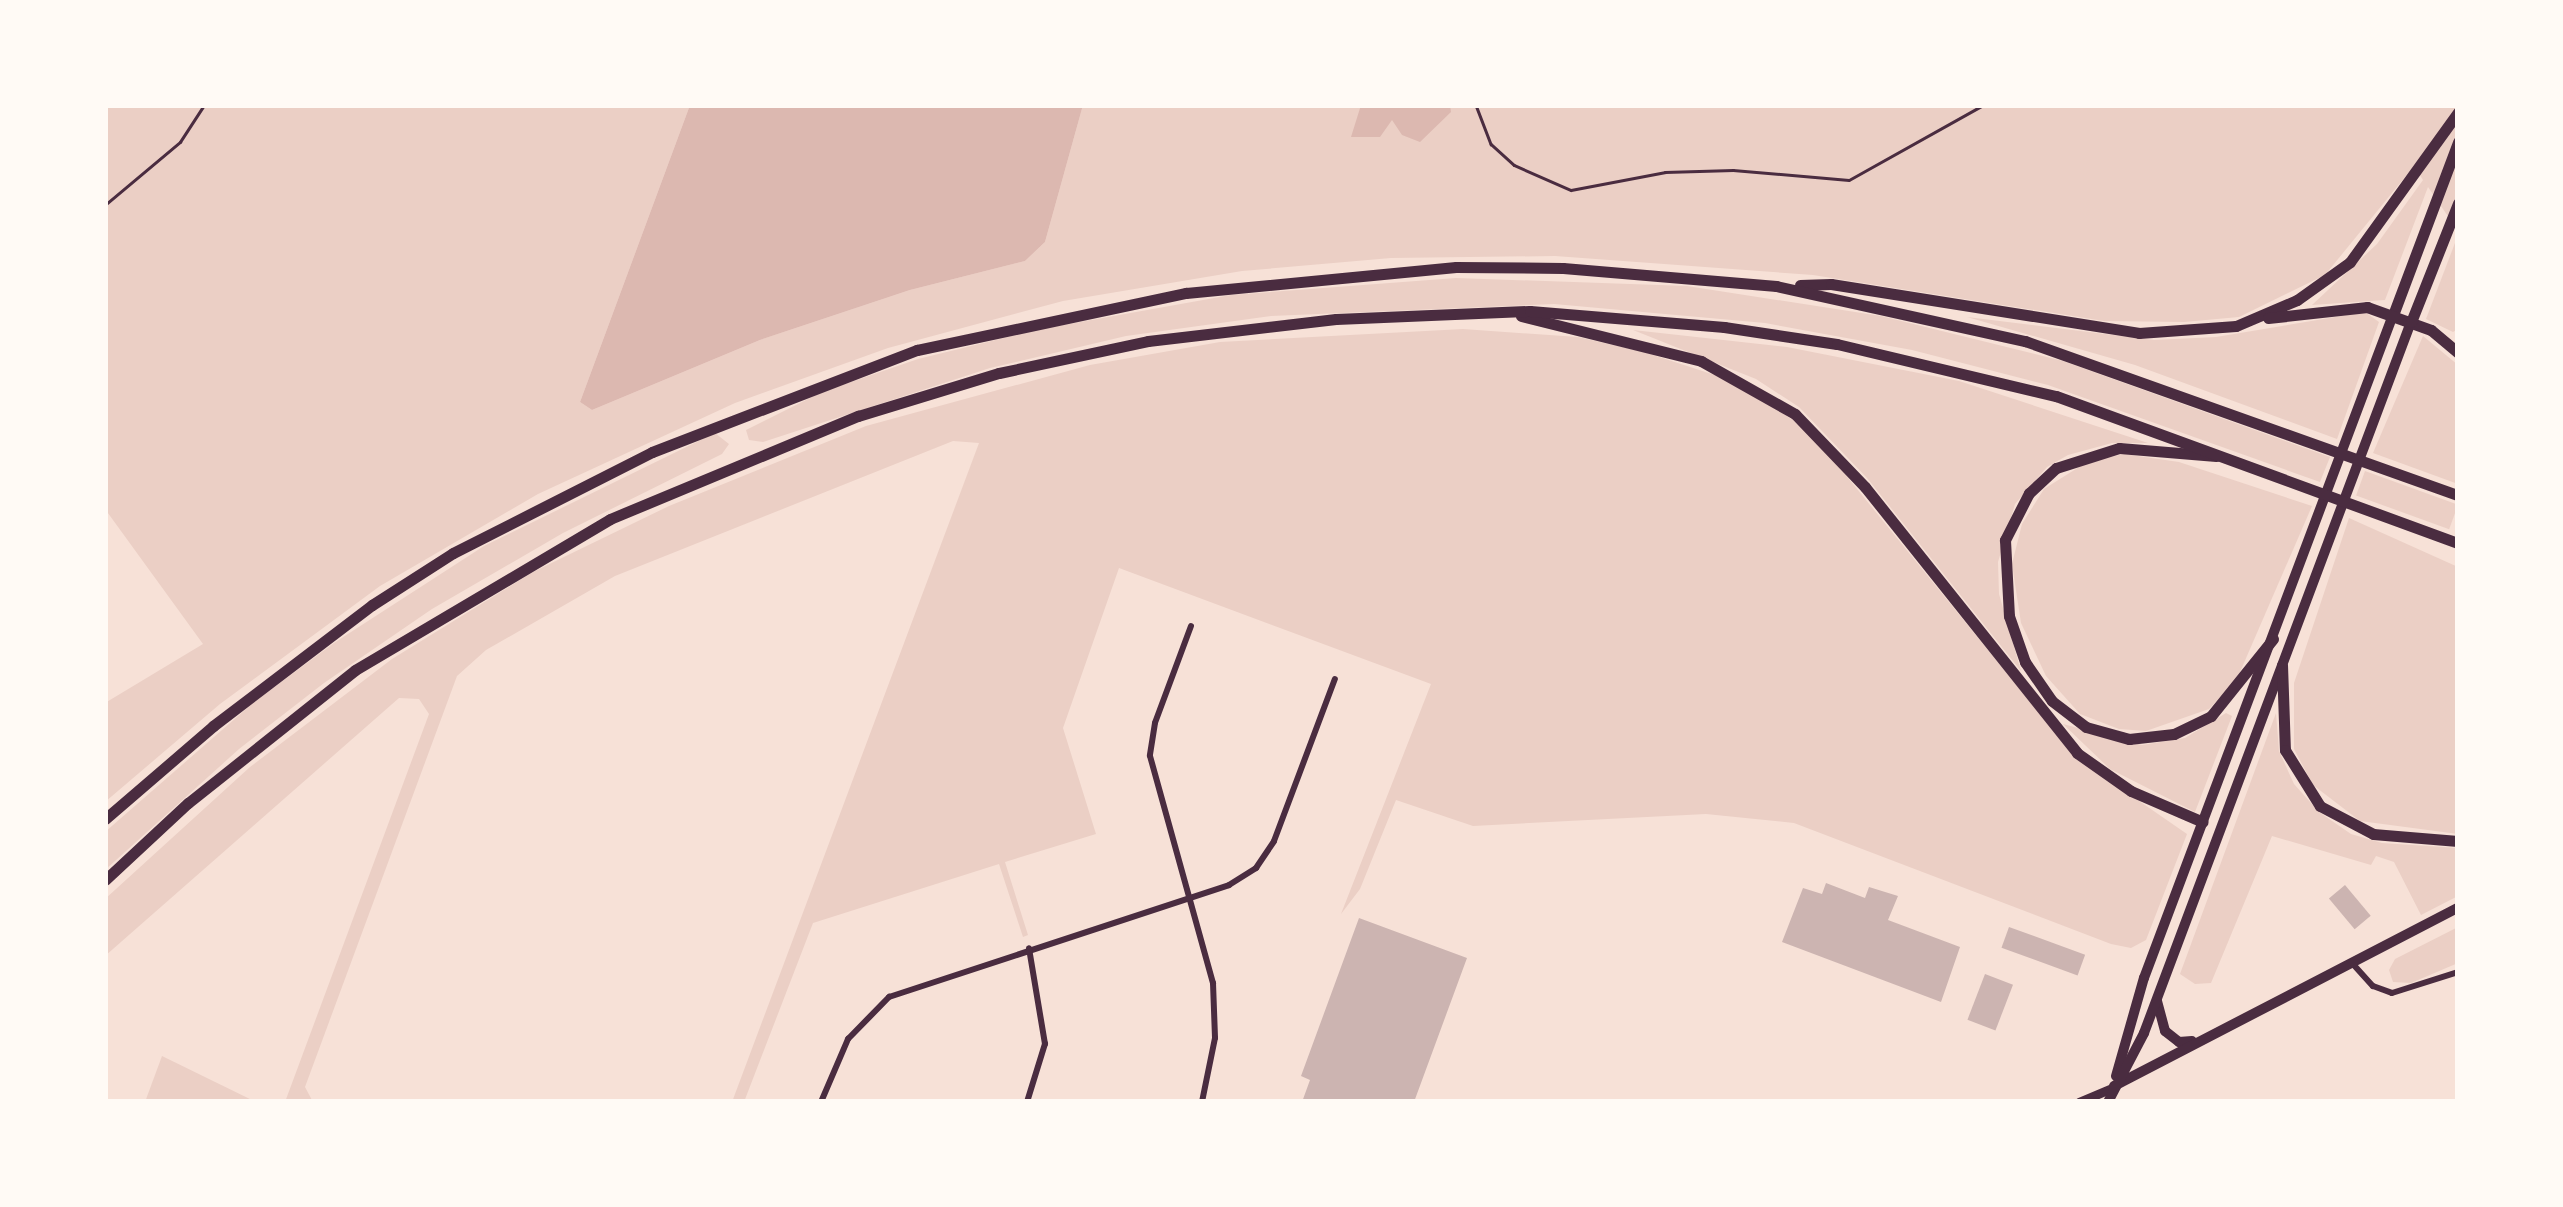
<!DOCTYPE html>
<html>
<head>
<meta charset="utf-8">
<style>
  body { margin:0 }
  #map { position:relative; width:2563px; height:1207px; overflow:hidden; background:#f7e1d7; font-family:Commissioner,sans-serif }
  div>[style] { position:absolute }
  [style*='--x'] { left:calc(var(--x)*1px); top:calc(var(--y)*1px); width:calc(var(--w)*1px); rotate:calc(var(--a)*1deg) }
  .green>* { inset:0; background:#ebcfc5; transform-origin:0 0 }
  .water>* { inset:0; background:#dcb8b0 }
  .building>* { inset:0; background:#ccb4b1; transform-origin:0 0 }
  .path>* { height:2.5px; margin:-1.25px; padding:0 1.25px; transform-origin:1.25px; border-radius:1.25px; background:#4a2c40 }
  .minor>* { height:6px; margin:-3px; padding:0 3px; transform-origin:3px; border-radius:3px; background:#4a2c40 }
  .secondary>* { height:9px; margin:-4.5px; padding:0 4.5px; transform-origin:4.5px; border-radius:4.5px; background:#4a2c40 }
  .primary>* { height:10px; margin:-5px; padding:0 5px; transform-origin:5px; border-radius:5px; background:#4a2c40 }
  .motorway>* { height:11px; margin:-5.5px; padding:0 5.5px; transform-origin:5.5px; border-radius:5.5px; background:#4a2c40 }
  span { translate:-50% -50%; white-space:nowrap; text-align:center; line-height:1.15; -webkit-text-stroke:8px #fffaf5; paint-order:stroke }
  .frame { position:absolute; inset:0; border:108px solid #fffaf5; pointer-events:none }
</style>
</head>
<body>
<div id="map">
  <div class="green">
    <div style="clip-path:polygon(105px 105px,690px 105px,580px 402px,592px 410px,760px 340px,910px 290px,1025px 261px,1045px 242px,1083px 105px,2458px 105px,2458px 231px,2428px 187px,2385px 300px,2312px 305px,2377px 244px,2423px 180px,2414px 166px,2325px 275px,2239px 317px,2184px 322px,2104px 321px,1813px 275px,1555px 256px,1391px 258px,1242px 271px,1063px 301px,888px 348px,735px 403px,538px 494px,380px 586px,220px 704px,105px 802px,105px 703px,203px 644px,105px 509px)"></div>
    <div style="clip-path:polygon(2458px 235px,2458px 329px,2453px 332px,2426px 319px)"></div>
    <div style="clip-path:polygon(1456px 278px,1687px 286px,1881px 316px,2063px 361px,2330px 457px,2320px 482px,2048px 385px,1912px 350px,1765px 323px,1554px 304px,1271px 316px,1126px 336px,990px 368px,763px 442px,749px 440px,746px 430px,822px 392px,918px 359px,1041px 329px,1231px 295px)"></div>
    <div style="clip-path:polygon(2365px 312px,2379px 322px,2337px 439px,2135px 365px,1967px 317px,2154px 340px,2216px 337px)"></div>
    <div style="clip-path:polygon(1463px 329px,1578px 337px,1644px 352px,1730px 380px,1793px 420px,1827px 452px,2074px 756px,2187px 834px,2146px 940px,2131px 948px,2111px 944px,1794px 823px,1706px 814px,1473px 826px,1396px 800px,1360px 889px,1341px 914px,1431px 684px,1119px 568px,1063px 728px,1096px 834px,1005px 862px,1028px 935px,1023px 937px,999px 864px,813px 923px,744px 1102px,732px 1102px,979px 443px,953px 441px,615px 576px,486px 650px,457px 676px,305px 1087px,313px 1102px,285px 1102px,429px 714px,419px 699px,399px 698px,105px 956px,105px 899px,250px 767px,392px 659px,533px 572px,669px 506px,866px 426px,1090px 365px,1220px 342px)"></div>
    <div style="clip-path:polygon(1633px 330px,1787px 347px,1959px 381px,2148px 443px,2112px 443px,2068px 455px,2047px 467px,2015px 504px,1998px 562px,1999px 594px,2021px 671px,1867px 478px,1799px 407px,1756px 379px)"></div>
    <div style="clip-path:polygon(2423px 336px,2458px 365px,2458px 484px,2373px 453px)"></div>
    <div style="clip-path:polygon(715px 433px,729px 444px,722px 454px,563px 533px,432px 609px,324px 683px,239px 749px,105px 870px,105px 832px,253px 703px,334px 643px,484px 546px)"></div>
    <div style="clip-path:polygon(2124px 454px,2179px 462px,2312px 506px,2237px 679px,2209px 709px,2146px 731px,2119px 729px,2080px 714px,2046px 676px,2021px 623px,2012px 564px,2022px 524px,2044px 489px,2087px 462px)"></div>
    <div style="left:2365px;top:471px;width:99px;height:26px;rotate:20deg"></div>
    <div style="clip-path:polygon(2349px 518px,2458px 567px,2458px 834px,2360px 821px,2313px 785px,2294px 749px,2294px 683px)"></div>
    <div style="clip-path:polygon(2226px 713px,2232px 716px,2195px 812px,2110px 769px,2063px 724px,2142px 745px,2185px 738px)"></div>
    <div style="clip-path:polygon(2276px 713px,2279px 751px,2294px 784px,2319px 812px,2351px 834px,2382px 843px,2458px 848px,2458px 896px,2421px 915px,2394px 862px,2376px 856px,2371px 865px,2272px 836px,2211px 983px,2195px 984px,2180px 974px)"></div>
    <div style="clip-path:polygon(2458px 927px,2458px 963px,2411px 983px,2393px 982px,2389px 970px,2395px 959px)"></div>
    <div style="clip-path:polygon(162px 1056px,256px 1102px,145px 1102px)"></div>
  </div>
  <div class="water">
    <div style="clip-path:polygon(690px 105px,1083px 105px,1045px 242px,1025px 261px,910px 290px,760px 340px,592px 410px,580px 402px)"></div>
    <div style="clip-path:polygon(1361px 105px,1450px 105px,1451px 112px,1420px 142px,1402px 135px,1392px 120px,1380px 137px,1351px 137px)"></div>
  </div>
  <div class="building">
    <div style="clip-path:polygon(1826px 883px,1865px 898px,1869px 887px,1898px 896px,1888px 920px,1960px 947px,1941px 1002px,1782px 942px,1803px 888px,1822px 894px)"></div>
    <div style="left:2345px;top:885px;width:40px;height:21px;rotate:50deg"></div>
    <div style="clip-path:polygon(1359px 918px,1467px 958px,1414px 1102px,1302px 1102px,1310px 1080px,1301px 1076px)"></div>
    <div style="left:2009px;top:927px;width:81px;height:22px;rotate:20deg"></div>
    <div style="left:1985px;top:974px;width:30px;height:49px;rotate:21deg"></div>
  </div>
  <div class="path">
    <div style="--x:1476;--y:105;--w:42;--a:69"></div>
    <div style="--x:1491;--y:144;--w:31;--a:42"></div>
    <div style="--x:1514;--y:165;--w:62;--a:23.7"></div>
    <div style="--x:1571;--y:190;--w:96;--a:-10.8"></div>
    <div style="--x:1665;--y:172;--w:68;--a:-1.7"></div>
    <div style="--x:1733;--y:170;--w:116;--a:4.9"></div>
    <div style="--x:1849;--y:180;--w:154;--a:-29.2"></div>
    <div style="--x:105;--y:205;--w:98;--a:-40"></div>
    <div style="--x:180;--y:142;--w:44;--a:-57"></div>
  </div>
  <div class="minor">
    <div style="--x:1191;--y:626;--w:103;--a:110.4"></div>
    <div style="--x:1155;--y:723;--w:33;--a:99"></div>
    <div style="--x:1150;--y:756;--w:236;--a:74.5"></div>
    <div style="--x:1213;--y:983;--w:55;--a:87.9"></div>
    <div style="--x:1215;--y:1038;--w:65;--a:101.5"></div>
    <div style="--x:2352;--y:963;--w:31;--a:48"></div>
    <div style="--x:2373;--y:986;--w:20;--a:20"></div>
    <div style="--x:2392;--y:993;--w:69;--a:-17.7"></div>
    <div style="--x:821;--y:1102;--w:69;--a:-66.8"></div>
    <div style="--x:848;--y:1039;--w:59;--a:-45.7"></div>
    <div style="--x:889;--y:997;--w:358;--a:-18.2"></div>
    <div style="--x:1229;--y:885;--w:32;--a:-32"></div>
    <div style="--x:1256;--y:868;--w:32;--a:-56"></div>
    <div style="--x:1274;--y:841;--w:173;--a:-69.4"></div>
    <div style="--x:1027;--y:1102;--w:61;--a:-72.8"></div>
    <div style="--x:1045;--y:1044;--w:97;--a:-99.5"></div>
  </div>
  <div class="secondary">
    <div style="--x:2079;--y:1102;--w:38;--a:-23"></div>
  </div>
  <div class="primary">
    <div style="--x:2157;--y:1001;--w:31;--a:75"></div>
    <div style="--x:2165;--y:1031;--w:18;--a:38"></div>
    <div style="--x:2179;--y:1042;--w:13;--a:-4"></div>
    <div style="--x:2116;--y:1076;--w:102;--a:-74.1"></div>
    <div style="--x:2144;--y:978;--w:708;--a:-69.42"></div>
    <div style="--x:2114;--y:1086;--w:387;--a:-27.4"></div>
    <div style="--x:2108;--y:1102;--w:78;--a:-62.4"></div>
    <div style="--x:2144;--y:1033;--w:759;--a:-69.42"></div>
  </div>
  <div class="motorway">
    <div style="--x:1800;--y:285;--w:31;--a:-2"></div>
    <div style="--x:1831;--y:284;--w:312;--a:9"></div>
    <div style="--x:2139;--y:333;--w:97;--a:-4.1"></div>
    <div style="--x:2236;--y:326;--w:66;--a:-23.1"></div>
    <div style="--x:2297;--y:300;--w:65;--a:-35.6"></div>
    <div style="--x:2350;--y:262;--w:185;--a:-54.2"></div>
    <div style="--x:2393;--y:315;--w:185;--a:-69.4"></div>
    <div style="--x:1521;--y:316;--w:186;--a:14"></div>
    <div style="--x:1701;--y:361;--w:108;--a:29.4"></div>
    <div style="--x:1795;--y:414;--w:101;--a:46.2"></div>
    <div style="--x:1865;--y:487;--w:340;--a:51.4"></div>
    <div style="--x:2077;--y:753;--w:66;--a:35.1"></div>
    <div style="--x:2131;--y:791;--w:78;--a:23.3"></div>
    <div style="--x:2268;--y:318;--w:100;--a:-6.3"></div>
    <div style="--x:2367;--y:307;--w:68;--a:19.8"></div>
    <div style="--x:2431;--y:330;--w:35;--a:40"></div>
    <div style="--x:2411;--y:322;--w:128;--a:-68.4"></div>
    <div style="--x:2216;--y:456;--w:97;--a:-175.3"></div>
    <div style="--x:2119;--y:448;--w:66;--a:162.4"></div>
    <div style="--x:2056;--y:468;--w:37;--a:137"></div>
    <div style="--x:2029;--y:493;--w:53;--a:117.1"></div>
    <div style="--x:2005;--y:540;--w:76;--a:87"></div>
    <div style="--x:2009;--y:616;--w:49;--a:70.8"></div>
    <div style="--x:2025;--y:662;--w:47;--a:55.3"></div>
    <div style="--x:2052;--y:701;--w:43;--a:37.4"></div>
    <div style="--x:2086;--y:727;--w:45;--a:15.6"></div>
    <div style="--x:2129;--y:739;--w:45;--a:-6.3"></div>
    <div style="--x:2174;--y:734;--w:41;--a:-25.9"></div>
    <div style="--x:2211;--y:716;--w:99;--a:-51.2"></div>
    <div style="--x:2282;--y:665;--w:85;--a:88"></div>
    <div style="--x:2285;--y:750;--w:66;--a:58"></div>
    <div style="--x:2320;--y:806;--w:60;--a:27.8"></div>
    <div style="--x:2373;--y:834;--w:85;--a:4.7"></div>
    <div style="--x:105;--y:819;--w:143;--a:-40.7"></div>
    <div style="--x:213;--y:726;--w:200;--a:-37.3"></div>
    <div style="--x:372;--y:605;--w:96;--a:-32.7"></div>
    <div style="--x:453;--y:553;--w:223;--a:-26.9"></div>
    <div style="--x:652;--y:452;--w:284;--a:-21.1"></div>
    <div style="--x:917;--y:350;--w:275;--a:-12"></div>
    <div style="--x:1186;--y:293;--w:271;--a:-5.5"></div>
    <div style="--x:1456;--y:267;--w:107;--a:0.5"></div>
    <div style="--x:1563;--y:268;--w:214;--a:4.8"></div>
    <div style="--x:1776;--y:286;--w:255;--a:12.5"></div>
    <div style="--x:2025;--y:341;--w:460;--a:19.6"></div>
    <div style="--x:105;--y:880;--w:113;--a:-42.9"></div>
    <div style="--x:188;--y:803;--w:213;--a:-38.5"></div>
    <div style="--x:355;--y:670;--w:296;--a:-30.6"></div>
    <div style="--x:610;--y:519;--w:269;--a:-22.6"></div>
    <div style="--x:858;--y:416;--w:147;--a:-17"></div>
    <div style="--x:999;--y:373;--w:152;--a:-12.1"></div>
    <div style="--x:1148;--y:341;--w:189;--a:-6.7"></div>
    <div style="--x:1336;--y:319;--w:194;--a:-2.4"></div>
    <div style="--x:1530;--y:311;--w:195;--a:4.7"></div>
    <div style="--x:1724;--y:327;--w:114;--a:8.6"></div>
    <div style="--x:1837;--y:344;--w:225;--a:13.4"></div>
    <div style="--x:2056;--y:396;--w:428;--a:20.1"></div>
  </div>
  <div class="frame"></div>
</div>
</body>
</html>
